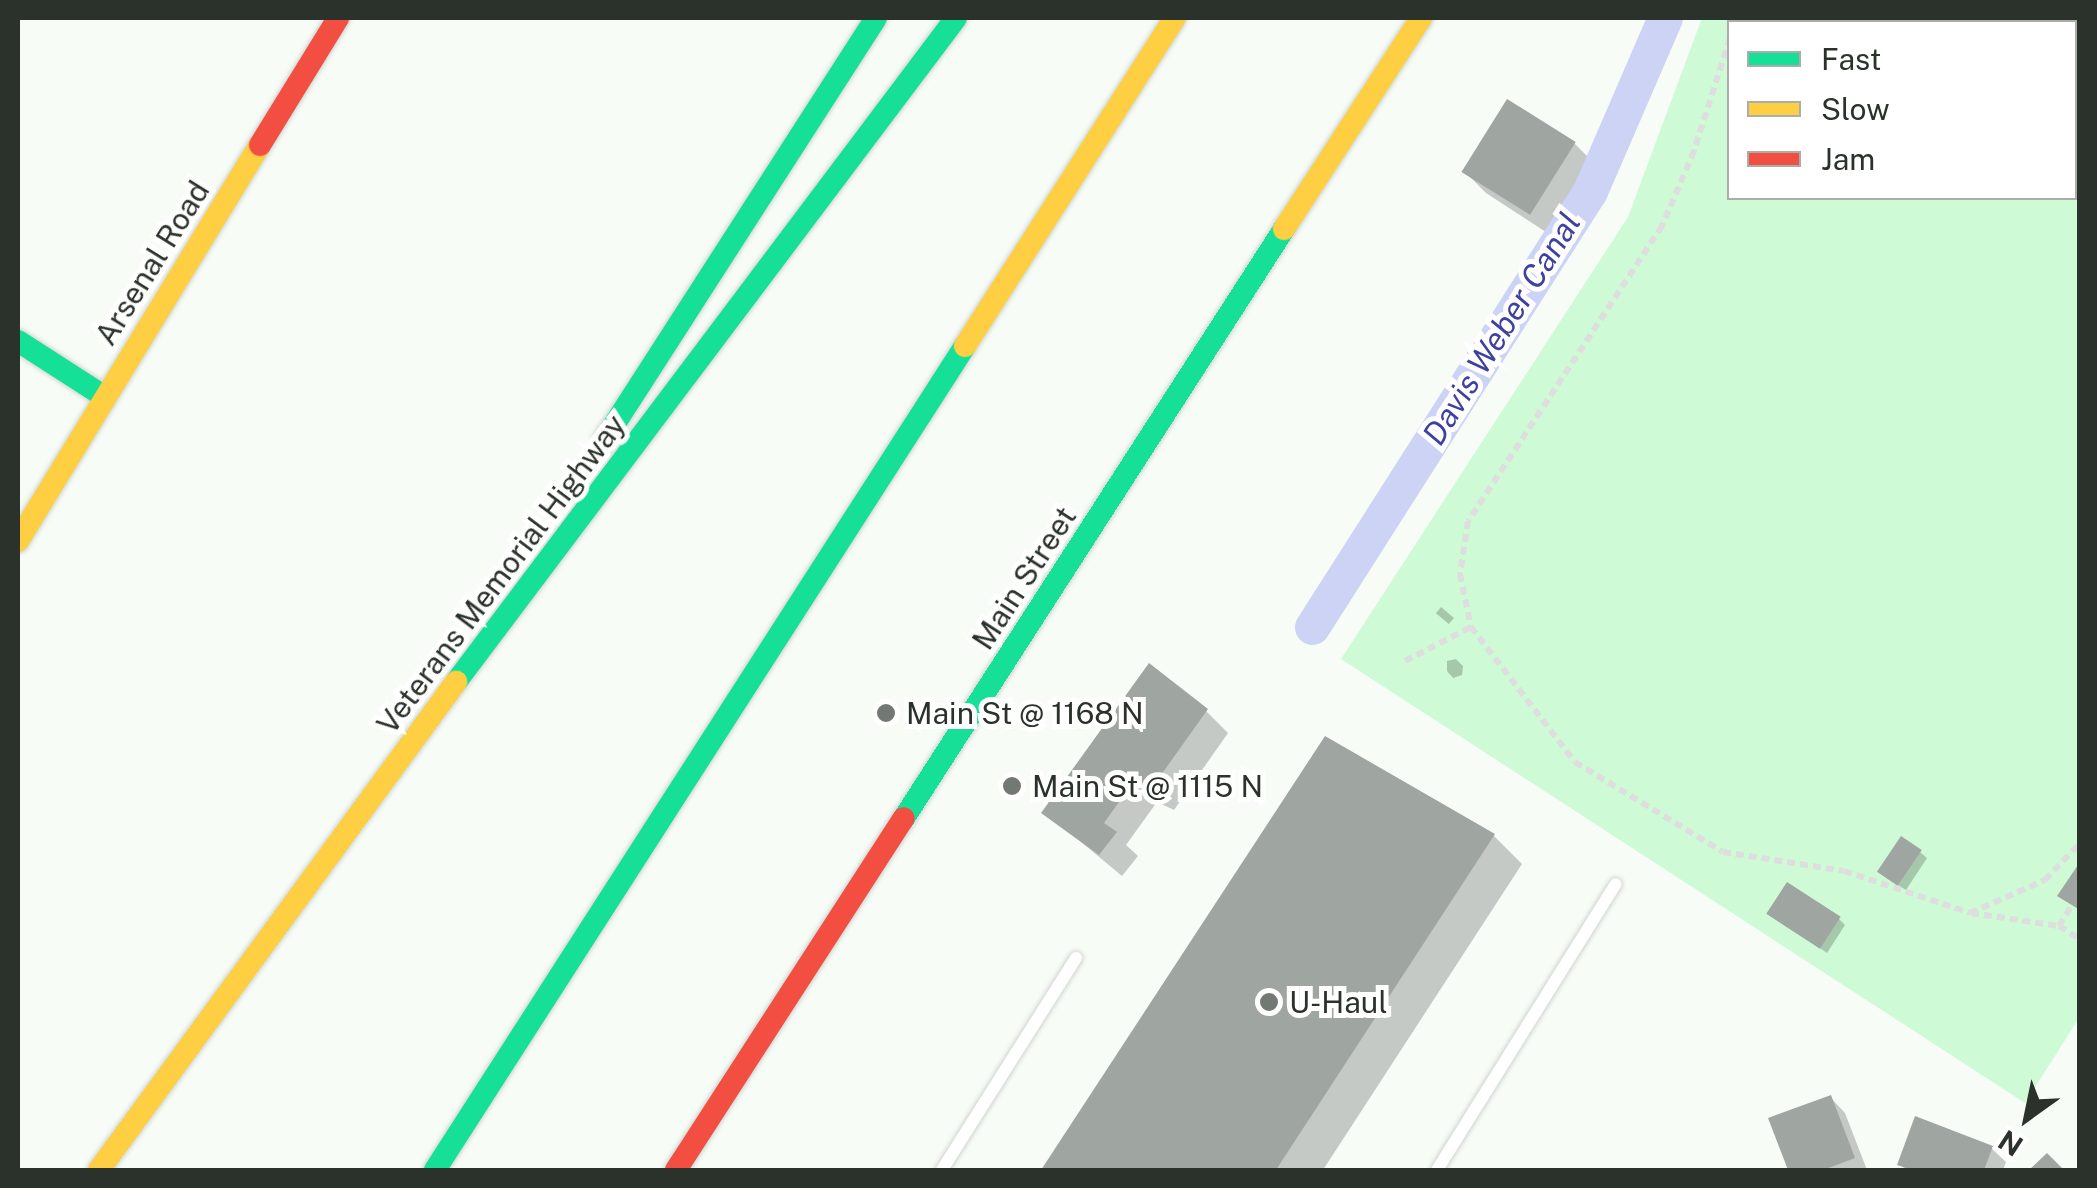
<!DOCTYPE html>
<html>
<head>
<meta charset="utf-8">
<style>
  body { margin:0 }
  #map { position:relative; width:2097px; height:1188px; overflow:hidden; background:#f7fcf7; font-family:"Public Sans",sans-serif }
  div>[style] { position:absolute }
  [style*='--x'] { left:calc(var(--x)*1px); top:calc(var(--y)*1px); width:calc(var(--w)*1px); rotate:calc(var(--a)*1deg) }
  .green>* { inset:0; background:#cffad6 }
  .shadow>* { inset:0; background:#0003; transform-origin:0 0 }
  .canal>* { height:35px; margin:-17.5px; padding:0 17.5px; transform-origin:17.5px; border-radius:17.5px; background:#ccd3f5 }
  .building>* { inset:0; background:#9fa5a0; transform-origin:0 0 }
  .path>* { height:6px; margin-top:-3px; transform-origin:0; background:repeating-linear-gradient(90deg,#dddedd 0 8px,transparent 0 13px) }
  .roads { filter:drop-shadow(0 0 2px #cfd5d0) drop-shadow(0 0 2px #cfd5d0) }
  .lane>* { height:12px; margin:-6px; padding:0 6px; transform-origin:6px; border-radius:6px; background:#fefffe }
  .fast>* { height:22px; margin:-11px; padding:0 11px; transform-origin:11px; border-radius:11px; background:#16e098 }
  .slow>* { height:22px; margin:-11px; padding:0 11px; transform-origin:11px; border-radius:11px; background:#ffcf43 }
  .jam>* { height:22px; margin:-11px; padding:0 11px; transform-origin:11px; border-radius:11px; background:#f24e42 }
  .dots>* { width:28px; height:28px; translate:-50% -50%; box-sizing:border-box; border:5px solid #fff; border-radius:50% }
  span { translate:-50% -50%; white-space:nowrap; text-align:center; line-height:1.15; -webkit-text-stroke:10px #fff; paint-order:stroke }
  .street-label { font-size:30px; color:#2a322b }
  .poi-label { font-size:30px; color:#2a322b }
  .left { translate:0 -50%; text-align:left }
  .water-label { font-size:32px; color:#3f419e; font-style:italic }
  .frame { position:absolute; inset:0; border:20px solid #2a322b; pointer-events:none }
  .legend { position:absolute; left:1727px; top:20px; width:350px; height:180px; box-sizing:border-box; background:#fff; border:2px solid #aaadaa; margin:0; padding:12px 18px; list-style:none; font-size:30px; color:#2a322b }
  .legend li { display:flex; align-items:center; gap:20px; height:50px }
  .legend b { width:50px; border:2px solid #aaadaa }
  .north { position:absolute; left:1977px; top:1068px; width:100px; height:100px; -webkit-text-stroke:8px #fff; paint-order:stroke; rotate:213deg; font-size:28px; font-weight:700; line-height:40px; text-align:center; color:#2a322b }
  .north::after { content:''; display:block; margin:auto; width:35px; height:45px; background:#2a322b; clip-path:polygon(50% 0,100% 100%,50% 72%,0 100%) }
</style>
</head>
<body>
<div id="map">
  <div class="green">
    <div style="clip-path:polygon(evenodd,1702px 18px,2079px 18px,2079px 1018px,2025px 1103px,1341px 659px,1628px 217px,1702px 18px,1730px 22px,2074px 22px,2074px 198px,1730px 198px,1730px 22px)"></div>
  </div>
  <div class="shadow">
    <div style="clip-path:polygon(1508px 102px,1575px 144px,1597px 166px,1552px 236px,1486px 193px,1464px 171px)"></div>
    <div style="left:1441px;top:607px;width:17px;height:8px;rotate:40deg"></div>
    <div style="clip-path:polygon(1456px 659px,1463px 666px,1462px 675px,1453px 678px,1447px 671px,1447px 661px)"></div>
    <div style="clip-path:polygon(1206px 711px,1228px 733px,1174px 810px,1157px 802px,1126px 845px,1138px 856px,1122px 876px,1045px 812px)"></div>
    <div style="clip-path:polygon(1326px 739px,1494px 836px,1522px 864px,1323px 1170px,1044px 1170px)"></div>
    <div style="clip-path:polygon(1920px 852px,1927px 858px,1906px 890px,1888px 879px)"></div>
    <div style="clip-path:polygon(1770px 914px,1839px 919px,1845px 925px,1827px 953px)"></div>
    <div style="clip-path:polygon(1831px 1098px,1845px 1113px,1867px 1170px,1791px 1170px,1772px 1120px)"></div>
    <div style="clip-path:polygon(1991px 1148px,2006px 1162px,2003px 1170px,1906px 1170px,1900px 1164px)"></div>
  </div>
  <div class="canal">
    <div style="--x:1312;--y:627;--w:517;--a:-57.48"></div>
    <div style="--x:1590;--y:191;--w:189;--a:-66.6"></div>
  </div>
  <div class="building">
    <div style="left:1507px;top:99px;width:81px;height:86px;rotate:32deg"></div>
    <div style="clip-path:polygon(1149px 663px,1208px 709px,1151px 789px,1134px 781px,1104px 823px,1117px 832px,1099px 855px,1041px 813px)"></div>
    <div style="clip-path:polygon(1325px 736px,1495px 834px,1276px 1170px,1041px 1170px)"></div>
    <div style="left:1901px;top:836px;width:25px;height:43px;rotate:34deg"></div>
    <div style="clip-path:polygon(2080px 862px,2080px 910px,2057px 896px)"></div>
    <div style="left:1787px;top:882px;width:64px;height:38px;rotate:33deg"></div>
    <div style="clip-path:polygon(1831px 1095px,1855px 1158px,1823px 1170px,1788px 1170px,1768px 1118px)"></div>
    <div style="clip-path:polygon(1915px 1116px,1993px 1146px,1984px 1170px,1913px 1170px,1897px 1165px)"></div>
    <div style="clip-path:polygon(2047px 1153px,2064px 1170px,2029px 1170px)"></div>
  </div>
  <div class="path">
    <div style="--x:1734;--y:22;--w:4;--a:-63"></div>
    <div style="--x:1730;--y:38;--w:119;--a:107.7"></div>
    <div style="--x:1694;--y:151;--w:82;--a:113.1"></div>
    <div style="--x:1662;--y:226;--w:353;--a:123.3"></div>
    <div style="--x:1468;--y:521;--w:54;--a:98.6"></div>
    <div style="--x:1460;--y:574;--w:54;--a:78.3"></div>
    <div style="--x:1471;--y:627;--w:170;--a:52.4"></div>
    <div style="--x:1575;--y:762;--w:173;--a:31.3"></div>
    <div style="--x:1723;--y:852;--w:122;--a:8.9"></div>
    <div style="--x:1844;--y:871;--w:133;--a:18.4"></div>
    <div style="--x:1970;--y:913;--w:82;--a:-23.7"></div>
    <div style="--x:2045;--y:880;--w:51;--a:-46.6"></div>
    <div style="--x:1405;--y:661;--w:74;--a:-27.3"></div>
    <div style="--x:1971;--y:913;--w:89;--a:8.4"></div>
    <div style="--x:2059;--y:926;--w:25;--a:32"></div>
    <div style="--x:2059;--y:926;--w:25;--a:-58"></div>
  </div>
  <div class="roads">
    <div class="lane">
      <div style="--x:942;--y:1170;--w:251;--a:-57.7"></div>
      <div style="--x:1437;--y:1170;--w:337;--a:-58"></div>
    </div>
    <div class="fast">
      <div style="--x:18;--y:341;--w:103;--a:32.8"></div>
      <div style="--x:603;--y:442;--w:504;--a:-57.22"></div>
      <div style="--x:456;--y:682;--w:831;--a:-53.02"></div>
      <div style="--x:904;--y:818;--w:701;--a:-57.17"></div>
      <div style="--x:435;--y:1170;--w:980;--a:-57.25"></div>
    </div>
    <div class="slow">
      <div style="--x:1284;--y:229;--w:252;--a:-57"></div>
      <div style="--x:965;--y:346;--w:389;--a:-57.4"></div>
      <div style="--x:18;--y:541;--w:464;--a:-58.6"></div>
      <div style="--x:99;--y:1170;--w:605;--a:-53.81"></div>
    </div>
    <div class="jam">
      <div style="--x:260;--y:145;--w:149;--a:-58.4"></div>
      <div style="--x:676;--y:1170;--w:419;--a:-57.1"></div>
    </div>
  </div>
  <div class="dots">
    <div style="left:886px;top:713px;background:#727972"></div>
    <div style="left:1012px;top:786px;background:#727972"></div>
    <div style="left:1269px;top:1002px;background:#727972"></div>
  </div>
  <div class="street-label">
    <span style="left:152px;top:263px;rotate:-58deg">Arsenal Road</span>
    <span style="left:501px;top:574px;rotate:-53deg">Veterans Memorial Highway</span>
    <span style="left:1024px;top:578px;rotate:-57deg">Main Street</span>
  </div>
  <div class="poi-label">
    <span class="left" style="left:906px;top:713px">Main St @ 1168 N</span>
    <span class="left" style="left:1032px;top:786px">Main St @ 1115 N</span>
    <span class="left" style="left:1289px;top:1002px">U-Haul</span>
  </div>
  <div class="water-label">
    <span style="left:1502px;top:329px;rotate:-58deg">Davis Weber Canal</span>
  </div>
  <div class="frame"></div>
  <ul class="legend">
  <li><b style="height:12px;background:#16e098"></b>Fast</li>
  <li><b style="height:12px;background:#ffcf43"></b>Slow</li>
  <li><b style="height:12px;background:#f24e42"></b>Jam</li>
  </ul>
  <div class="north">N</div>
</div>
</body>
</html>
